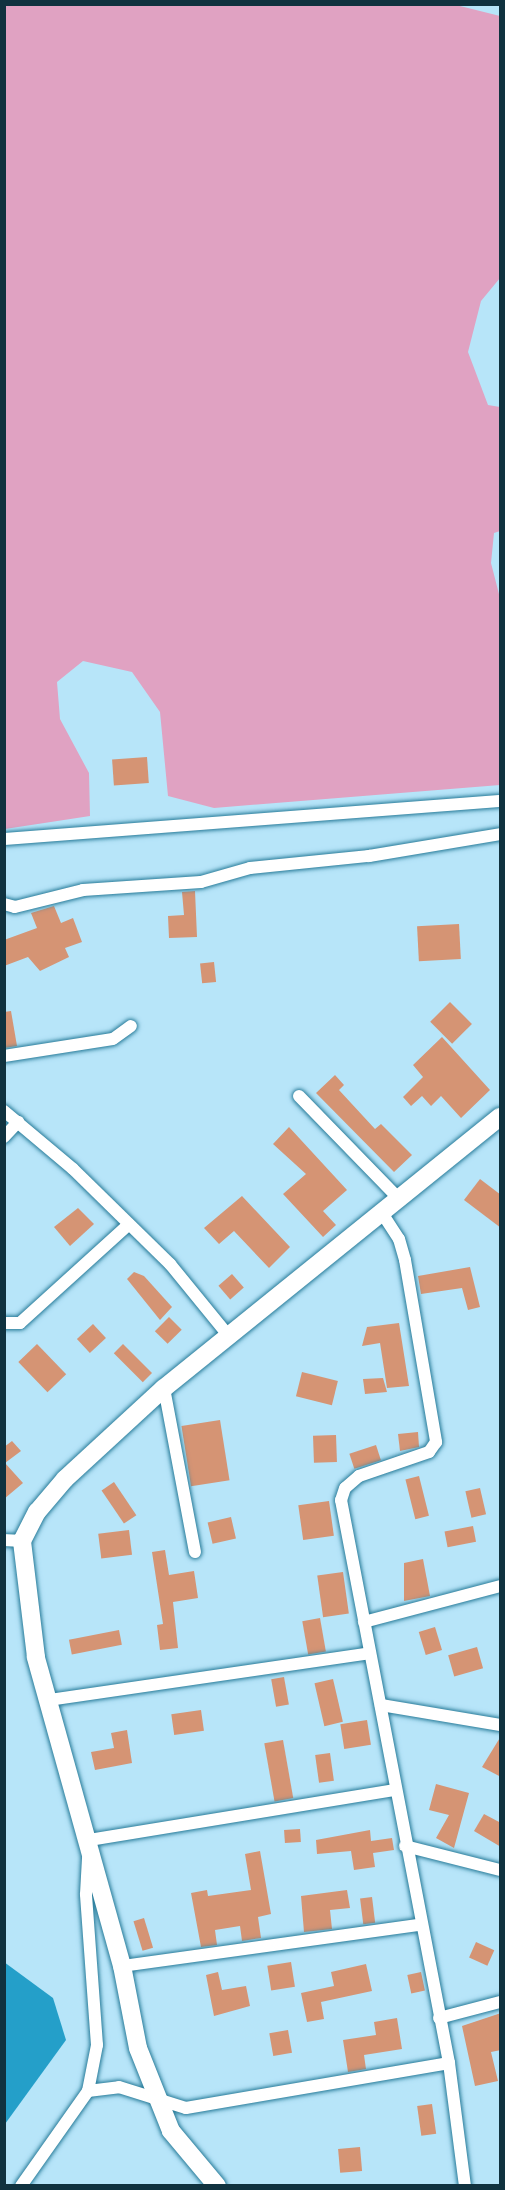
<!DOCTYPE html>
<html>
<head>
<meta charset="utf-8">
<style>
  body { margin:0 }
  #map { position:relative; width:505px; height:2190px; overflow:hidden; background:#b7e5f9; font-family:"Alegreya Sans",sans-serif }
  div>[style] { position:absolute }
  [style*='--x'] { left:calc(var(--x)*1px); top:calc(var(--y)*1px); width:calc(var(--w)*1px); rotate:calc(var(--a)*1deg) }
  .green>* { inset:0; background:#e0a2c2 }
  .water>* { inset:0; background:#249fc9 }
  .building>* { inset:0; background:#d59474; transform-origin:0 0 }
  .roads { filter:drop-shadow(0 0 2px #277b99) drop-shadow(0 0 2px #277b99) }
  .street>* { height:12px; margin:-6px; padding:0 6px; transform-origin:6px; border-radius:6px; background:#fff }
  .secondary>* { height:18px; margin:-9px; padding:0 9px; transform-origin:9px; border-radius:9px; background:#fff }
  span { translate:-50% -50%; white-space:nowrap; text-align:center; line-height:1.15; -webkit-text-stroke:6px #b7e5f9; paint-order:stroke }
  .frame { position:absolute; inset:0; border:6px solid #10323f; pointer-events:none }
</style>
</head>
<body>
<div id="map">
  <div class="green">
    <div style="clip-path:polygon(456px 5px,500px 16px,500px 278px,481px 301px,468px 352px,488px 405px,500px 407px,500px 531px,494px 533px,491px 563px,500px 598px,500px 785px,214px 808px,168px 796px,160px 712px,132px 672px,83px 661px,57px 682px,60px 719px,89px 773px,90px 816px,5px 829px,5px 5px)"></div>
  </div>
  <div class="water">
    <div style="clip-path:polygon(4px 1962px,53px 1998px,66px 2040px,5px 2124px)"></div>
  </div>
  <div class="building">
    <div style="left:147px;top:757px;width:26px;height:35px;rotate:86deg"></div>
    <div style="clip-path:polygon(195px 891px,197px 937px,169px 938px,168px 916px,184px 915px,182px 892px)"></div>
    <div style="clip-path:polygon(54px 906px,61px 923px,73px 918px,82px 942px,65px 948px,69px 957px,40px 971px,28px 957px,4px 966px,4px 940px,37px 928px,31px 913px)"></div>
    <div style="left:459px;top:924px;width:35px;height:42px;rotate:87deg"></div>
    <div style="left:214px;top:962px;width:20px;height:14px;rotate:84deg"></div>
    <div style="left:450px;top:1002px;width:31px;height:28px;rotate:45deg"></div>
    <div style="clip-path:polygon(11px 1011px,17px 1046px,4px 1048px,4px 1012px)"></div>
    <div style="clip-path:polygon(442px 1037px,490px 1090px,461px 1118px,441px 1096px,431px 1106px,422px 1096px,411px 1106px,403px 1097px,423px 1077px,413px 1065px)"></div>
    <div style="clip-path:polygon(335px 1075px,344px 1085px,339px 1090px,375px 1129px,381px 1124px,412px 1155px,394px 1172px,316px 1093px)"></div>
    <div style="clip-path:polygon(289px 1127px,347px 1190px,323px 1211px,336px 1225px,323px 1237px,283px 1194px,306px 1174px,273px 1144px)"></div>
    <div style="clip-path:polygon(480px 1179px,501px 1195px,501px 1228px,464px 1200px)"></div>
    <div style="clip-path:polygon(242px 1196px,290px 1247px,269px 1268px,234px 1231px,219px 1244px,204px 1228px)"></div>
    <div style="clip-path:polygon(78px 1208px,94px 1224px,70px 1246px,54px 1227px)"></div>
    <div style="clip-path:polygon(470px 1267px,480px 1307px,468px 1310px,462px 1288px,421px 1294px,418px 1276px)"></div>
    <div style="clip-path:polygon(134px 1272px,144px 1276px,172px 1307px,160px 1320px,127px 1279px)"></div>
    <div style="left:232px;top:1274px;width:18px;height:18px;rotate:49deg"></div>
    <div style="left:169px;top:1317px;width:18px;height:20px;rotate:45deg"></div>
    <div style="clip-path:polygon(399px 1323px,409px 1386px,387px 1388px,380px 1343px,362px 1346px,367px 1327px)"></div>
    <div style="left:93px;top:1324px;width:19px;height:22px;rotate:47deg"></div>
    <div style="left:37px;top:1344px;width:42px;height:26px;rotate:46deg"></div>
    <div style="left:123px;top:1344px;width:41px;height:13px;rotate:45deg"></div>
    <div style="left:302px;top:1372px;width:37px;height:25px;rotate:14deg"></div>
    <div style="clip-path:polygon(383px 1378px,387px 1392px,365px 1394px,363px 1379px)"></div>
    <div style="left:220px;top:1420px;width:61px;height:39px;rotate:81deg"></div>
    <div style="clip-path:polygon(418px 1432px,419px 1447px,400px 1451px,398px 1434px)"></div>
    <div style="left:336px;top:1435px;width:27px;height:23px;rotate:88deg"></div>
    <div style="clip-path:polygon(12px 1441px,21px 1451px,5px 1463px,23px 1483px,4px 1499px,4px 1447px)"></div>
    <div style="left:376px;top:1445px;width:16px;height:28px;rotate:72deg"></div>
    <div style="left:419px;top:1476px;width:41px;height:14px;rotate:76deg"></div>
    <div style="left:114px;top:1482px;width:40px;height:15px;rotate:56deg"></div>
    <div style="left:480px;top:1488px;width:27px;height:15px;rotate:77deg"></div>
    <div style="left:329px;top:1501px;width:35px;height:31px;rotate:82deg"></div>
    <div style="left:231px;top:1517px;width:22px;height:24px;rotate:77deg"></div>
    <div style="left:473px;top:1526px;width:16px;height:29px;rotate:79deg"></div>
    <div style="left:129px;top:1530px;width:25px;height:31px;rotate:83deg"></div>
    <div style="clip-path:polygon(165px 1550px,169px 1575px,194px 1571px,198px 1598px,173px 1602px,178px 1648px,160px 1650px,157px 1625px,163px 1624px,152px 1552px)"></div>
    <div style="clip-path:polygon(423px 1559px,430px 1596px,404px 1601px,404px 1563px)"></div>
    <div style="left:343px;top:1572px;width:42px;height:26px;rotate:82deg"></div>
    <div style="left:320px;top:1618px;width:34px;height:18px;rotate:80deg"></div>
    <div style="left:435px;top:1627px;width:24px;height:17px;rotate:73deg"></div>
    <div style="left:119px;top:1630px;width:15px;height:51px;rotate:79deg"></div>
    <div style="left:477px;top:1647px;width:22px;height:30px;rotate:74deg"></div>
    <div style="left:284px;top:1677px;width:28px;height:13px;rotate:80deg"></div>
    <div style="left:333px;top:1679px;width:44px;height:19px;rotate:77deg"></div>
    <div style="left:201px;top:1710px;width:21px;height:30px;rotate:82deg"></div>
    <div style="left:367px;top:1720px;width:25px;height:27px;rotate:81deg"></div>
    <div style="clip-path:polygon(127px 1730px,132px 1763px,95px 1770px,91px 1752px,114px 1748px,111px 1733px)"></div>
    <div style="clip-path:polygon(501px 1736px,501px 1777px,482px 1767px)"></div>
    <div style="left:283px;top:1740px;width:59px;height:19px;rotate:80deg"></div>
    <div style="left:330px;top:1753px;width:28px;height:15px;rotate:82deg"></div>
    <div style="clip-path:polygon(436px 1784px,469px 1793px,454px 1848px,436px 1838px,449px 1815px,429px 1810px)"></div>
    <div style="clip-path:polygon(484px 1814px,501px 1823px,501px 1847px,474px 1831px)"></div>
    <div style="left:300px;top:1829px;width:13px;height:16px;rotate:86deg"></div>
    <div style="clip-path:polygon(370px 1830px,371px 1841px,392px 1838px,394px 1850px,373px 1853px,375px 1867px,354px 1870px,351px 1851px,317px 1854px,316px 1840px)"></div>
    <div style="clip-path:polygon(260px 1851px,271px 1914px,258px 1917px,261px 1938px,242px 1941px,240px 1926px,215px 1930px,217px 1945px,201px 1947px,191px 1893px,207px 1890px,208px 1896px,251px 1890px,245px 1854px)"></div>
    <div style="clip-path:polygon(347px 1890px,350px 1908px,330px 1910px,332px 1929px,304px 1932px,301px 1896px)"></div>
    <div style="left:372px;top:1897px;width:26px;height:12px;rotate:83deg"></div>
    <div style="left:144px;top:1918px;width:31px;height:11px;rotate:73deg"></div>
    <div style="left:476px;top:1942px;width:20px;height:17px;rotate:24deg"></div>
    <div style="left:291px;top:1962px;width:25px;height:24px;rotate:81deg"></div>
    <div style="clip-path:polygon(366px 1964px,372px 1991px,321px 2002px,324px 2019px,307px 2022px,301px 1993px,334px 1986px,331px 1972px)"></div>
    <div style="clip-path:polygon(218px 1972px,222px 1990px,246px 1986px,250px 2006px,214px 2016px,206px 1975px)"></div>
    <div style="left:421px;top:1972px;width:19px;height:14px;rotate:78deg"></div>
    <div style="clip-path:polygon(501px 2013px,501px 2050px,491px 2052px,498px 2081px,475px 2086px,462px 2026px)"></div>
    <div style="clip-path:polygon(397px 2018px,402px 2049px,364px 2055px,366px 2069px,348px 2072px,343px 2040px,376px 2035px,374px 2022px)"></div>
    <div style="left:288px;top:2030px;width:23px;height:19px;rotate:80deg"></div>
    <div style="left:432px;top:2104px;width:30px;height:15px;rotate:82deg"></div>
    <div style="left:360px;top:2147px;width:24px;height:22px;rotate:85deg"></div>
  </div>
  <div class="roads">
    <div class="street">
      <div style="--x:4;--y:839;--w:497;--a:-4.4"></div>
      <div style="--x:4;--y:904;--w:11;--a:15"></div>
      <div style="--x:15;--y:907;--w:70;--a:-14"></div>
      <div style="--x:83;--y:890;--w:118;--a:-3.9"></div>
      <div style="--x:201;--y:882;--w:51;--a:-15.9"></div>
      <div style="--x:250;--y:868;--w:120;--a:-5.8"></div>
      <div style="--x:369;--y:856;--w:133;--a:-9.5"></div>
      <div style="--x:4;--y:1056;--w:110;--a:-8.9"></div>
      <div style="--x:113;--y:1039;--w:22;--a:-36"></div>
      <div style="--x:299;--y:1096;--w:144;--a:45.8"></div>
      <div style="--x:4;--y:1111;--w:90;--a:40"></div>
      <div style="--x:73;--y:1169;--w:136;--a:44.4"></div>
      <div style="--x:170;--y:1264;--w:92;--a:50.8"></div>
      <div style="--x:4;--y:1137;--w:21;--a:-47"></div>
      <div style="--x:382;--y:1213;--w:31;--a:57"></div>
      <div style="--x:399;--y:1239;--w:22;--a:74"></div>
      <div style="--x:405;--y:1260;--w:185;--a:80.3"></div>
      <div style="--x:436;--y:1442;--w:12;--a:125"></div>
      <div style="--x:429;--y:1452;--w:74;--a:161.1"></div>
      <div style="--x:359;--y:1476;--w:18;--a:139"></div>
      <div style="--x:345;--y:1488;--w:13;--a:108"></div>
      <div style="--x:341;--y:1500;--w:573;--a:79.14"></div>
      <div style="--x:449;--y:2063;--w:124;--a:82.6"></div>
      <div style="--x:4;--y:1323;--w:16;--a:0"></div>
      <div style="--x:20;--y:1323;--w:147;--a:-42.2"></div>
      <div style="--x:164;--y:1388;--w:167;--a:79.3"></div>
      <div style="--x:4;--y:1540;--w:18;--a:3"></div>
      <div style="--x:364;--y:1622;--w:141;--a:-14.8"></div>
      <div style="--x:49;--y:1700;--w:324;--a:-8.3"></div>
      <div style="--x:381;--y:1705;--w:121;--a:9.5"></div>
      <div style="--x:405;--y:1846;--w:98;--a:14.2"></div>
      <div style="--x:122;--y:1966;--w:300;--a:-7.9"></div>
      <div style="--x:439;--y:2018;--w:63;--a:-14.7"></div>
      <div style="--x:88;--y:2091;--w:31;--a:-7"></div>
      <div style="--x:119;--y:2087;--w:70;--a:17.4"></div>
      <div style="--x:186;--y:2108;--w:267;--a:-9.7"></div>
      <div style="--x:21;--y:2186;--w:116;--a:-54.8"></div>
      <div style="--x:88;--y:2091;--w:47;--a:-78.9"></div>
      <div style="--x:97;--y:2045;--w:151;--a:-94.2"></div>
      <div style="--x:86;--y:1894;--w:54;--a:-86.8"></div>
      <div style="--x:89;--y:1840;--w:309;--a:-9.3"></div>
    </div>
    <div class="secondary">
      <div style="--x:217;--y:2186;--w:72;--a:-129.9"></div>
      <div style="--x:171;--y:2131;--w:89;--a:-111.7"></div>
      <div style="--x:138;--y:2048;--w:84;--a:-101"></div>
      <div style="--x:122;--y:1966;--w:321;--a:-105.6"></div>
      <div style="--x:36;--y:1657;--w:117;--a:-96.9"></div>
      <div style="--x:22;--y:1541;--w:33;--a:-63"></div>
      <div style="--x:37;--y:1512;--w:43;--a:-49.7"></div>
      <div style="--x:65;--y:1479;--w:134;--a:-42.6"></div>
      <div style="--x:164;--y:1388;--w:432;--a:-38.9"></div>
    </div>
  </div>
  <div class="frame"></div>
</div>
</body>
</html>
